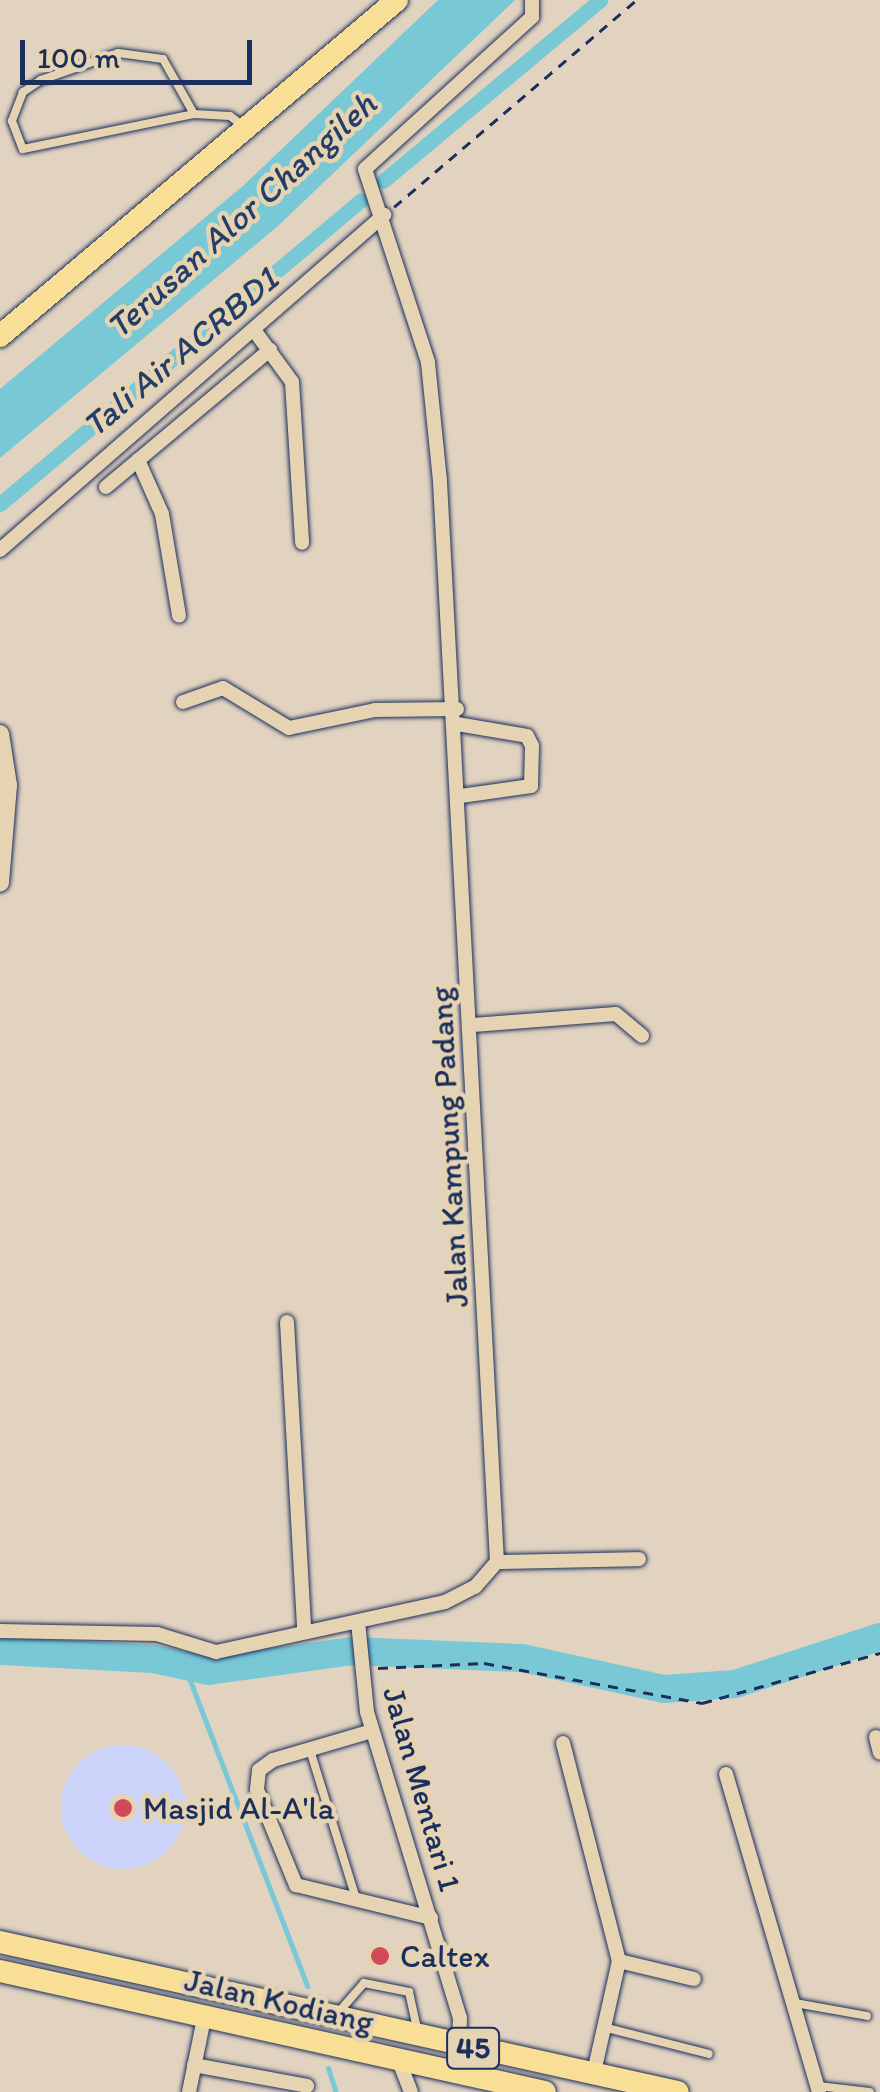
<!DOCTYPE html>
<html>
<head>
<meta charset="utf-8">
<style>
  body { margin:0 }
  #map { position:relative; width:880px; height:2092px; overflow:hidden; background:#e1d3c0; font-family:Itim,sans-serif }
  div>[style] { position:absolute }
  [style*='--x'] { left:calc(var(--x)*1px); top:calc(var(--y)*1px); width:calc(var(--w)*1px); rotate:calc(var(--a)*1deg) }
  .water>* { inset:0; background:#79c8d6 }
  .stream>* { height:5px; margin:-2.5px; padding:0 2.5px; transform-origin:2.5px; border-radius:2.5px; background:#79c8d6 }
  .canal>* { height:15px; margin:-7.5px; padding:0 7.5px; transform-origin:7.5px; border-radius:7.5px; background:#79c8d6 }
  .river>* { height:28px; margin:-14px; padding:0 14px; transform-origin:14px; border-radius:14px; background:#79c8d6 }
  .building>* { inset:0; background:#cdd4fc }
  .round { border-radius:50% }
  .path>* { height:2.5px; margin-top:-1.25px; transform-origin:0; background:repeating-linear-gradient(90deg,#1b2f5e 0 10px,transparent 0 18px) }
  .roads { filter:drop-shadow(0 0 2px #1b2f5e) drop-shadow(0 0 2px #1b2f5e) }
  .service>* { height:8px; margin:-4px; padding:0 4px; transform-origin:4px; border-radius:4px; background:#e6d3b1 }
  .minor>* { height:14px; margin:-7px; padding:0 7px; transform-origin:7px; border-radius:7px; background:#e6d3b1 }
  .tertiary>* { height:18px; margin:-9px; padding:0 9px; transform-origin:9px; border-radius:9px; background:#e6d3b1 }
  .primary>* { height:22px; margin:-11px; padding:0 11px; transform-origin:11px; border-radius:11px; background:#f9df96 }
  .trunk>* { height:22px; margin:-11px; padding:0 11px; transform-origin:11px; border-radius:11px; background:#f9df96 }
  .dots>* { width:28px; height:28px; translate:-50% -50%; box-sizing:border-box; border:5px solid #e6d3b1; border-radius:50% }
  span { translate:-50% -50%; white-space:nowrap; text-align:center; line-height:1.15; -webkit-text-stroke:9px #e6d3b1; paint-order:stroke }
  .shield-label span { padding:2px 8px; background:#e6d3b1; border:2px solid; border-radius:8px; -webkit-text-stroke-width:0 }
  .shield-label { font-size:30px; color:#1b2f5e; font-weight:700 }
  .street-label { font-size:32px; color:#1b2f5e }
  .poi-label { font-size:32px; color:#1b2f5e }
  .left { translate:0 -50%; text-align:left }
  .water-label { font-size:35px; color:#243e6a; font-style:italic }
  .scale { position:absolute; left:20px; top:40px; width:232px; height:45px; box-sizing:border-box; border:5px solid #1b2f5e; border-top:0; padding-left:12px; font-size:30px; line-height:35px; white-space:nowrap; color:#1b2f5e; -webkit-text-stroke:8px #e6d3b1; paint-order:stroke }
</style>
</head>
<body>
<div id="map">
  <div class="water">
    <div style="clip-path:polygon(438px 0,515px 0,279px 225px,0 458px,0 389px,244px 185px)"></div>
  </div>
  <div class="stream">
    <div style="--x:184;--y:1665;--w:344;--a:69"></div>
    <div style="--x:328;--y:2068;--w:25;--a:72"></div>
  </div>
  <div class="canal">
    <div style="--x:383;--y:181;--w:283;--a:-39.8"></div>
    <div style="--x:0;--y:504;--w:471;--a:-40.1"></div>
  </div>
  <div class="river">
    <div style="--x:0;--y:1651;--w:154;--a:3"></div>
    <div style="--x:154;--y:1659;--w:55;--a:12.5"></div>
    <div style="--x:208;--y:1671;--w:145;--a:-7.9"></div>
    <div style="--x:352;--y:1651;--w:170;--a:2.4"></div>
    <div style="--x:522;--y:1658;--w:145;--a:12.3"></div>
    <div style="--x:664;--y:1689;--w:71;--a:-4"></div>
    <div style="--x:735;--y:1684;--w:152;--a:-18"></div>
  </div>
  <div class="building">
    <div class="round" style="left:61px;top:1745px;width:124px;height:124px"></div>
  </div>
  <div class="path">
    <div style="--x:394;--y:207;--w:318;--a:-40.5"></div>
    <div style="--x:378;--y:1668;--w:106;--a:-2.7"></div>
    <div style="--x:484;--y:1663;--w:222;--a:10.4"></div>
    <div style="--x:702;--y:1703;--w:185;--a:-15.7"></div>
  </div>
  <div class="roads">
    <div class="service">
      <div style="--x:194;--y:114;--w:63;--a:-119.4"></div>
      <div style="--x:163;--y:59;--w:45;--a:-172.4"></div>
      <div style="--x:118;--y:53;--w:82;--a:160.7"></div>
      <div style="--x:41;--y:80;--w:22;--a:146"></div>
      <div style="--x:23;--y:92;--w:31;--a:111"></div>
      <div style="--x:12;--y:121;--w:30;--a:69"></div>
      <div style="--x:23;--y:149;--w:175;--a:-11.6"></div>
      <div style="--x:194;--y:114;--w:36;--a:3"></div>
      <div style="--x:230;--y:116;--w:15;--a:37"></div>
      <div style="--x:310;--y:1750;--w:156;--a:72.8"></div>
      <div style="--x:795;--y:2003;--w:73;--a:10.2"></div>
      <div style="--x:337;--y:2014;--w:41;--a:-48.9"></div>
      <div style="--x:364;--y:1983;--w:46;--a:11.3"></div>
      <div style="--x:409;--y:1992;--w:42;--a:77.6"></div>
      <div style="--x:603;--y:2027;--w:109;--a:14.3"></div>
      <div style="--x:818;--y:2086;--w:52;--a:6.6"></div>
    </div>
    <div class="minor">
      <div style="--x:254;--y:330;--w:64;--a:53.8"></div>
      <div style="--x:292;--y:382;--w:161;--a:86.4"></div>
      <div style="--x:138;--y:460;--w:59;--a:66"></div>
      <div style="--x:162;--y:514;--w:103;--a:80.5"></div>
      <div style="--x:106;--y:487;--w:214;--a:-39.9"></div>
      <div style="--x:0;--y:550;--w:510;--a:-41.1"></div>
      <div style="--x:183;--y:702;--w:42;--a:-19.3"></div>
      <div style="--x:223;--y:688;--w:77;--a:31.2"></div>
      <div style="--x:289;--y:728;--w:88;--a:-11.8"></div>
      <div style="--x:375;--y:710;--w:82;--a:-0.7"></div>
      <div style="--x:457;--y:724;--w:71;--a:9.7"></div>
      <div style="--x:527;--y:736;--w:11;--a:63"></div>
      <div style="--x:532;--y:746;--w:40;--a:91.4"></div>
      <div style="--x:531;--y:786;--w:71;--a:171.9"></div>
      <div style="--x:473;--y:1025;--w:143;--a:-4.4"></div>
      <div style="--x:616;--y:1014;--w:34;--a:40"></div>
      <div style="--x:287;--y:1322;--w:307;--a:86.8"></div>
      <div style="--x:497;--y:1562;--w:142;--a:-1.2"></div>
      <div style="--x:358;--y:1622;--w:90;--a:84.3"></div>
      <div style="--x:367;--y:1712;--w:320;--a:73.1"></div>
      <div style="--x:460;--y:2018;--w:27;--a:92"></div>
      <div style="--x:0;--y:1631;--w:157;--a:1.1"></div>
      <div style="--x:157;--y:1634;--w:62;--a:17"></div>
      <div style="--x:216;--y:1652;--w:234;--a:-12.3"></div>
      <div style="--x:445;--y:1602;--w:34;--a:-27"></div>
      <div style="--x:475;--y:1587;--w:33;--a:-49"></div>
      <div style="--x:497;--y:1562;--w:1083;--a:-93.02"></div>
      <div style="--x:440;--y:481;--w:120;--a:-95.8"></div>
      <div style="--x:428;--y:362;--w:203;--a:-108.1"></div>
      <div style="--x:365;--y:169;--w:226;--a:-42.3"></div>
      <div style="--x:532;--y:17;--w:17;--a:-90"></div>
      <div style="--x:372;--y:1731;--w:103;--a:163.7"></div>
      <div style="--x:273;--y:1760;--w:17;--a:144"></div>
      <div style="--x:259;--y:1770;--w:20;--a:96"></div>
      <div style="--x:257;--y:1790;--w:103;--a:67.7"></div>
      <div style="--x:296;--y:1885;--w:139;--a:13.7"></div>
      <div style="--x:876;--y:1737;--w:16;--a:76"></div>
      <div style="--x:563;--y:1743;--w:225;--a:75.6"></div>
      <div style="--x:619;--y:1961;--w:114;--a:102.7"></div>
      <div style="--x:726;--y:1774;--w:331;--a:73.7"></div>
      <div style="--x:619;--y:1961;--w:77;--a:13.5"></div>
      <div style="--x:399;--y:2061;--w:33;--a:69"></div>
      <div style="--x:194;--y:2065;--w:115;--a:10.5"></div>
      <div style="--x:189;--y:2092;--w:76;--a:-78.5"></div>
    </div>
    <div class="tertiary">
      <div style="--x:0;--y:734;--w:52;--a:81.1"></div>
      <div style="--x:8;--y:785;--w:98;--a:94.7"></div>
    </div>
    <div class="primary">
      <div style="--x:0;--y:336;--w:520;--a:-40.24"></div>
    </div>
    <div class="trunk">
      <div style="--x:0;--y:1942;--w:694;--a:12.48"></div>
      <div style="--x:0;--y:1971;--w:558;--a:12.52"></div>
    </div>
  </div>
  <div class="dots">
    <div style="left:123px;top:1808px;background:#d1495b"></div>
    <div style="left:380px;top:1956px;background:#d1495b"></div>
  </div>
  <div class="shield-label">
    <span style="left:473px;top:2048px">45</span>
  </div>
  <div class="street-label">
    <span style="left:449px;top:1147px;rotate:-93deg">Jalan Kampung Padang</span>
    <span style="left:422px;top:1789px;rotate:74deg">Jalan Mentari 1</span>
    <span style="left:279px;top:2001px;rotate:13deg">Jalan Kodiang</span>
  </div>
  <div class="poi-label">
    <span class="left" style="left:143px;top:1808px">Masjid Al-A'la</span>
    <span class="left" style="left:400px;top:1956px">Caltex</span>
  </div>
  <div class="water-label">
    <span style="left:241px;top:215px;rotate:-42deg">Terusan Alor Changileh</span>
    <span style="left:180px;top:352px;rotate:-40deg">Tali Air ACRBD1</span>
  </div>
  <div class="scale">100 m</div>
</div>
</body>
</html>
